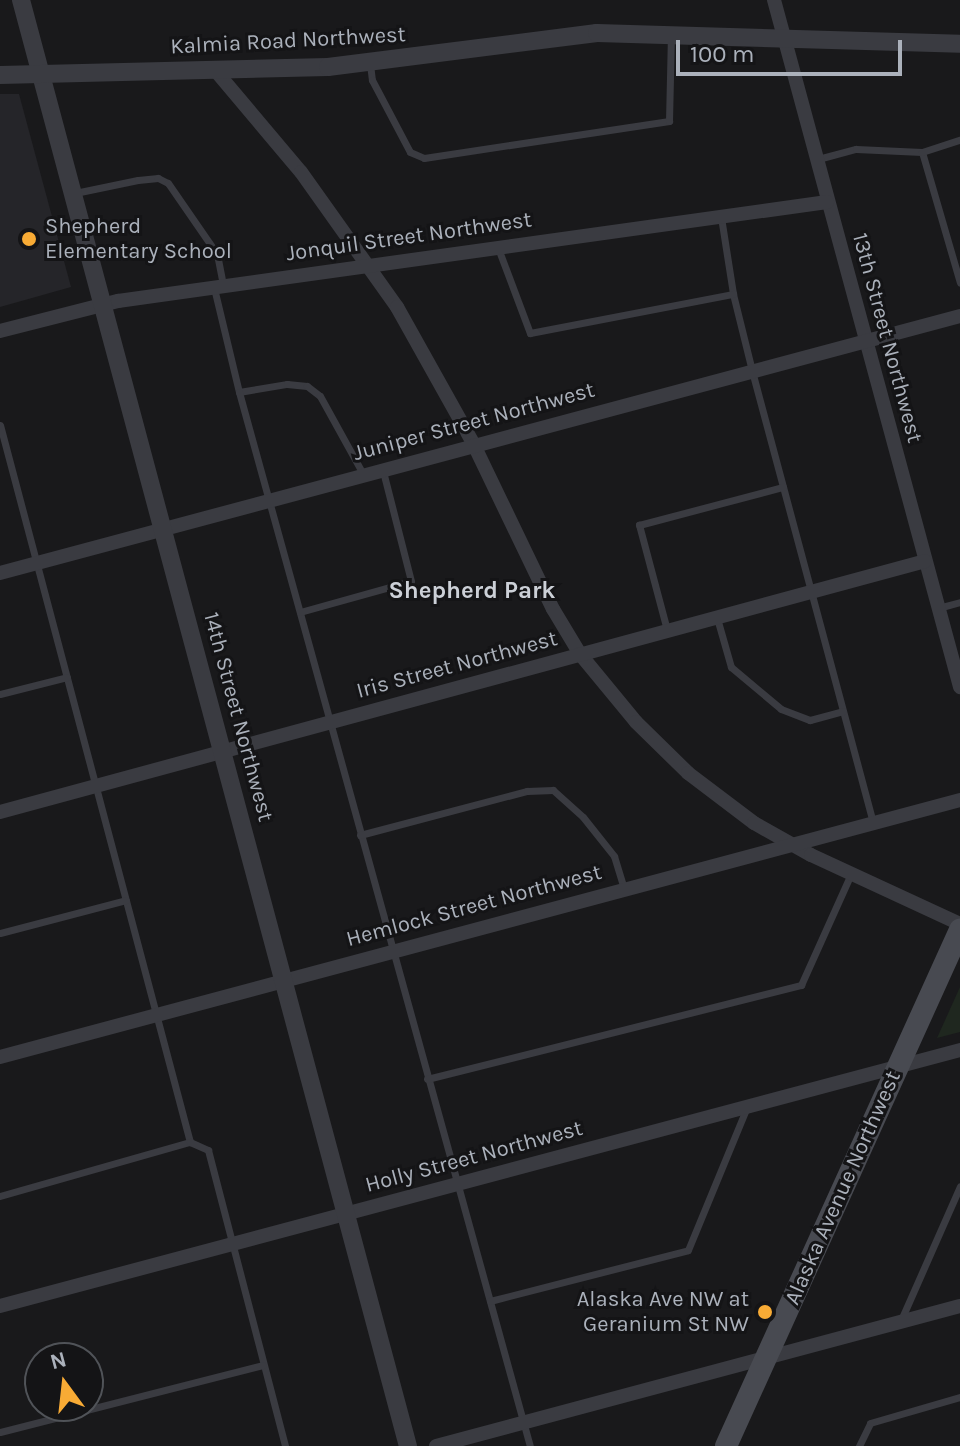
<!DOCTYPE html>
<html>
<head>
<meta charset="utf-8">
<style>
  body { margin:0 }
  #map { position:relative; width:960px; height:1446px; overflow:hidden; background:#19191b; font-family:Karla,sans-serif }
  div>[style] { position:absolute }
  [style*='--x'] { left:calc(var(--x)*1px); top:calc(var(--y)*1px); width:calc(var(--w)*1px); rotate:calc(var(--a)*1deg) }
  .built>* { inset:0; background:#252529 }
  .green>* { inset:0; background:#1f271f }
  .service>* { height:7px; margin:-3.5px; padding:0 3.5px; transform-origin:3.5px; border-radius:3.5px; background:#3a3b41 }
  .minor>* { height:14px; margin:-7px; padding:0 7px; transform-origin:7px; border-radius:7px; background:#3a3b41 }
  .tertiary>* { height:18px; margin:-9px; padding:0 9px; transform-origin:9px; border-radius:9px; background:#3a3b41 }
  .secondary>* { height:22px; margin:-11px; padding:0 11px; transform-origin:11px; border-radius:11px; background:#484a51 }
  .dots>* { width:22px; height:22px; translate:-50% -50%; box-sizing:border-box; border:4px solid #141416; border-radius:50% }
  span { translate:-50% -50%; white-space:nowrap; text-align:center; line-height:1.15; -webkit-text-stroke:6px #141416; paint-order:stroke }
  .street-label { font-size:22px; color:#abb1bb }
  .poi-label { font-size:22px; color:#abb1bb }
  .left { translate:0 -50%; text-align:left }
  .right { translate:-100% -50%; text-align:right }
  .neighbourhood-label { font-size:24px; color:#ccd0d7; font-weight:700 }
  .north { position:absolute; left:24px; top:1342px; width:80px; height:80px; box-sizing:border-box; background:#141416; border:2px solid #505358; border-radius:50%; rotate:345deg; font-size:22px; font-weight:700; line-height:32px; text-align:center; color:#abb1bb }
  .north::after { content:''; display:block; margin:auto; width:28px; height:36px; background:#f8ab35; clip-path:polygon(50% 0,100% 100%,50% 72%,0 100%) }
  .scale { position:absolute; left:676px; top:40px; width:226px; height:36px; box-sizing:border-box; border:4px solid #abb1bb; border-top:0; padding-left:10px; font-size:24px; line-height:28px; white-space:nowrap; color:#abb1bb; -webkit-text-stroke:6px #141416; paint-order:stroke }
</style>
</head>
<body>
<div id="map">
  <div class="built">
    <div style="clip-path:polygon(0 94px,19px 94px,71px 287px,0 307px)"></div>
  </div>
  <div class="green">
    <div style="clip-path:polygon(960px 987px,960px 1032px,937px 1038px)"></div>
  </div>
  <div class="service">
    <div style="--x:370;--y:64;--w:16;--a:83"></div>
    <div style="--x:372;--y:80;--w:81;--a:62.2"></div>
    <div style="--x:410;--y:152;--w:15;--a:23"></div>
    <div style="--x:424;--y:158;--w:248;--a:-8.6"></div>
    <div style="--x:669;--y:121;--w:86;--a:-88.7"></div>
    <div style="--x:922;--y:152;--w:136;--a:73.8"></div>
    <div style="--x:818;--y:159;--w:39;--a:-15"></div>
    <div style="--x:856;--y:149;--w:66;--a:2.6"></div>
    <div style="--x:922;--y:152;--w:40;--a:-18"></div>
    <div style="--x:75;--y:193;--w:64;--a:-11.7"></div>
    <div style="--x:138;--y:180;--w:20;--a:-6"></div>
    <div style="--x:158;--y:178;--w:11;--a:27"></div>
    <div style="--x:168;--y:183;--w:86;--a:55.4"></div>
    <div style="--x:217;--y:254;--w:33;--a:79"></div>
    <div style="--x:721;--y:217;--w:78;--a:81.1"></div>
    <div style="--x:733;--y:294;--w:79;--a:76.1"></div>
    <div style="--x:752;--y:371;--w:468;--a:75"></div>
    <div style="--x:498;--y:248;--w:91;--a:69.4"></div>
    <div style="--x:530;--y:333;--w:207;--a:-10.9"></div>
    <div style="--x:214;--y:288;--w:107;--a:76.5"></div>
    <div style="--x:239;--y:392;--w:49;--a:-9.5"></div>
    <div style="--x:287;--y:384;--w:20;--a:6"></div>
    <div style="--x:307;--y:386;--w:16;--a:38"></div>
    <div style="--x:320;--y:396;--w:89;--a:61.1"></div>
    <div style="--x:239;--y:392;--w:1093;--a:74.57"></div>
    <div style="--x:0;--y:425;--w:742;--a:75.16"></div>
    <div style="--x:938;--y:608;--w:23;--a:-15"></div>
    <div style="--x:300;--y:612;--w:115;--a:-15.6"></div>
    <div style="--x:411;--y:581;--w:114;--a:-104.3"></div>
    <div style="--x:717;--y:618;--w:51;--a:74.1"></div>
    <div style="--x:731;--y:667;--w:65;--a:40"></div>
    <div style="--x:781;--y:709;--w:31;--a:21"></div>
    <div style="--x:810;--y:720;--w:34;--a:-15"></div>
    <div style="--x:667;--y:630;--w:109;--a:-104.9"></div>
    <div style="--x:639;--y:525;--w:149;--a:-14.8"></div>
    <div style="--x:0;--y:694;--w:69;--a:-14.2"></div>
    <div style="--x:360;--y:835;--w:173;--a:-14.8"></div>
    <div style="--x:527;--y:791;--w:26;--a:-2"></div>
    <div style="--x:553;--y:790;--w:40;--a:42"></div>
    <div style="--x:583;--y:817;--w:50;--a:51.5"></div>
    <div style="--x:614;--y:856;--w:34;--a:73"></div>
    <div style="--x:0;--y:933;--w:130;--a:-14.7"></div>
    <div style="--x:427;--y:1079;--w:386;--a:-14.1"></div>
    <div style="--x:801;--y:985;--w:122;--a:-65.8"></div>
    <div style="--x:0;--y:1196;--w:198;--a:-15.9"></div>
    <div style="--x:190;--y:1142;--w:20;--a:24"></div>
    <div style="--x:208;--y:1150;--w:306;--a:75.4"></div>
    <div style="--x:490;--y:1301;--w:204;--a:-14.4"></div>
    <div style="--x:688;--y:1250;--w:152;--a:-67.6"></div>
    <div style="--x:901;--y:1320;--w:146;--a:-66.2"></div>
    <div style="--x:0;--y:1432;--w:271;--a:-14.3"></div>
    <div style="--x:859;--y:1446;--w:25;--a:-64"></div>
    <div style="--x:870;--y:1423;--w:94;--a:-16.1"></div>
  </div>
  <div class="minor">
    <div style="--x:774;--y:0;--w:712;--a:74.85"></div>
    <div style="--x:215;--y:70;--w:133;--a:49.9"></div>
    <div style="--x:301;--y:172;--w:166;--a:54.6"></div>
    <div style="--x:397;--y:307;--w:158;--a:60.8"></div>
    <div style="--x:474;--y:445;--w:182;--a:64.3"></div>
    <div style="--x:553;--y:609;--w:52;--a:59"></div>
    <div style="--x:580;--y:654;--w:88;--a:50.5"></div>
    <div style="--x:636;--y:722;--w:73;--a:44.4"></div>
    <div style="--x:688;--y:773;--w:83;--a:37.1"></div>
    <div style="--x:754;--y:823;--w:65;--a:29.3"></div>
    <div style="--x:811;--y:855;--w:164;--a:24.8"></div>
    <div style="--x:0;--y:331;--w:122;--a:-14.3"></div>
    <div style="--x:118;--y:301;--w:716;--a:-7.95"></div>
    <div style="--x:0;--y:573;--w:994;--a:-14.99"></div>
    <div style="--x:0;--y:812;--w:958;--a:-15.18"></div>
    <div style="--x:0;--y:1057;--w:994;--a:-14.99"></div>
    <div style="--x:0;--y:1306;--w:994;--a:-14.93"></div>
    <div style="--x:436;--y:1446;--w:542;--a:-14.96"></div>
  </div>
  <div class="tertiary">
    <div style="--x:21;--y:0;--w:1497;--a:75.02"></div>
    <div style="--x:0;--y:75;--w:328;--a:-1.4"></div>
    <div style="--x:328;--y:67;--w:271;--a:-7.2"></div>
    <div style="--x:597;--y:33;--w:363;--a:1.7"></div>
  </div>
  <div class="secondary">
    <div style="--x:726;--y:1446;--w:567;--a:-65.61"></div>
  </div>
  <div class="dots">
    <div style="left:29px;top:239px;background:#f8ab35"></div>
    <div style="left:765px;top:1312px;background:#f8ab35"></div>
  </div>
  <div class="street-label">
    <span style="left:288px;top:41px;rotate:-3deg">Kalmia Road Northwest</span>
    <span style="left:409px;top:237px;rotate:-8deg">Jonquil Street Northwest</span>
    <span style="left:887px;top:338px;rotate:75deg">13th Street Northwest</span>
    <span style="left:474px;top:422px;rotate:-15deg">Juniper Street Northwest</span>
    <span style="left:457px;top:665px;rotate:-15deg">Iris Street Northwest</span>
    <span style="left:238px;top:717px;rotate:75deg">14th Street Northwest</span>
    <span style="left:474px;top:906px;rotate:-15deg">Hemlock Street Northwest</span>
    <span style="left:474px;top:1157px;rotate:-15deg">Holly Street Northwest</span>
    <span style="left:843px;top:1188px;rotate:-66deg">Alaska Avenue Northwest</span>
  </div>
  <div class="poi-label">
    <span class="left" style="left:45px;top:239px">Shepherd<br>Elementary School</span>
    <span class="right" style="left:749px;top:1312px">Alaska Ave NW at<br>Geranium St NW</span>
  </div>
  <div class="neighbourhood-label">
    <span style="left:472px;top:591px">Shepherd Park</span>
  </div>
  <div class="north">N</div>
  <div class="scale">100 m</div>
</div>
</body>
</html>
